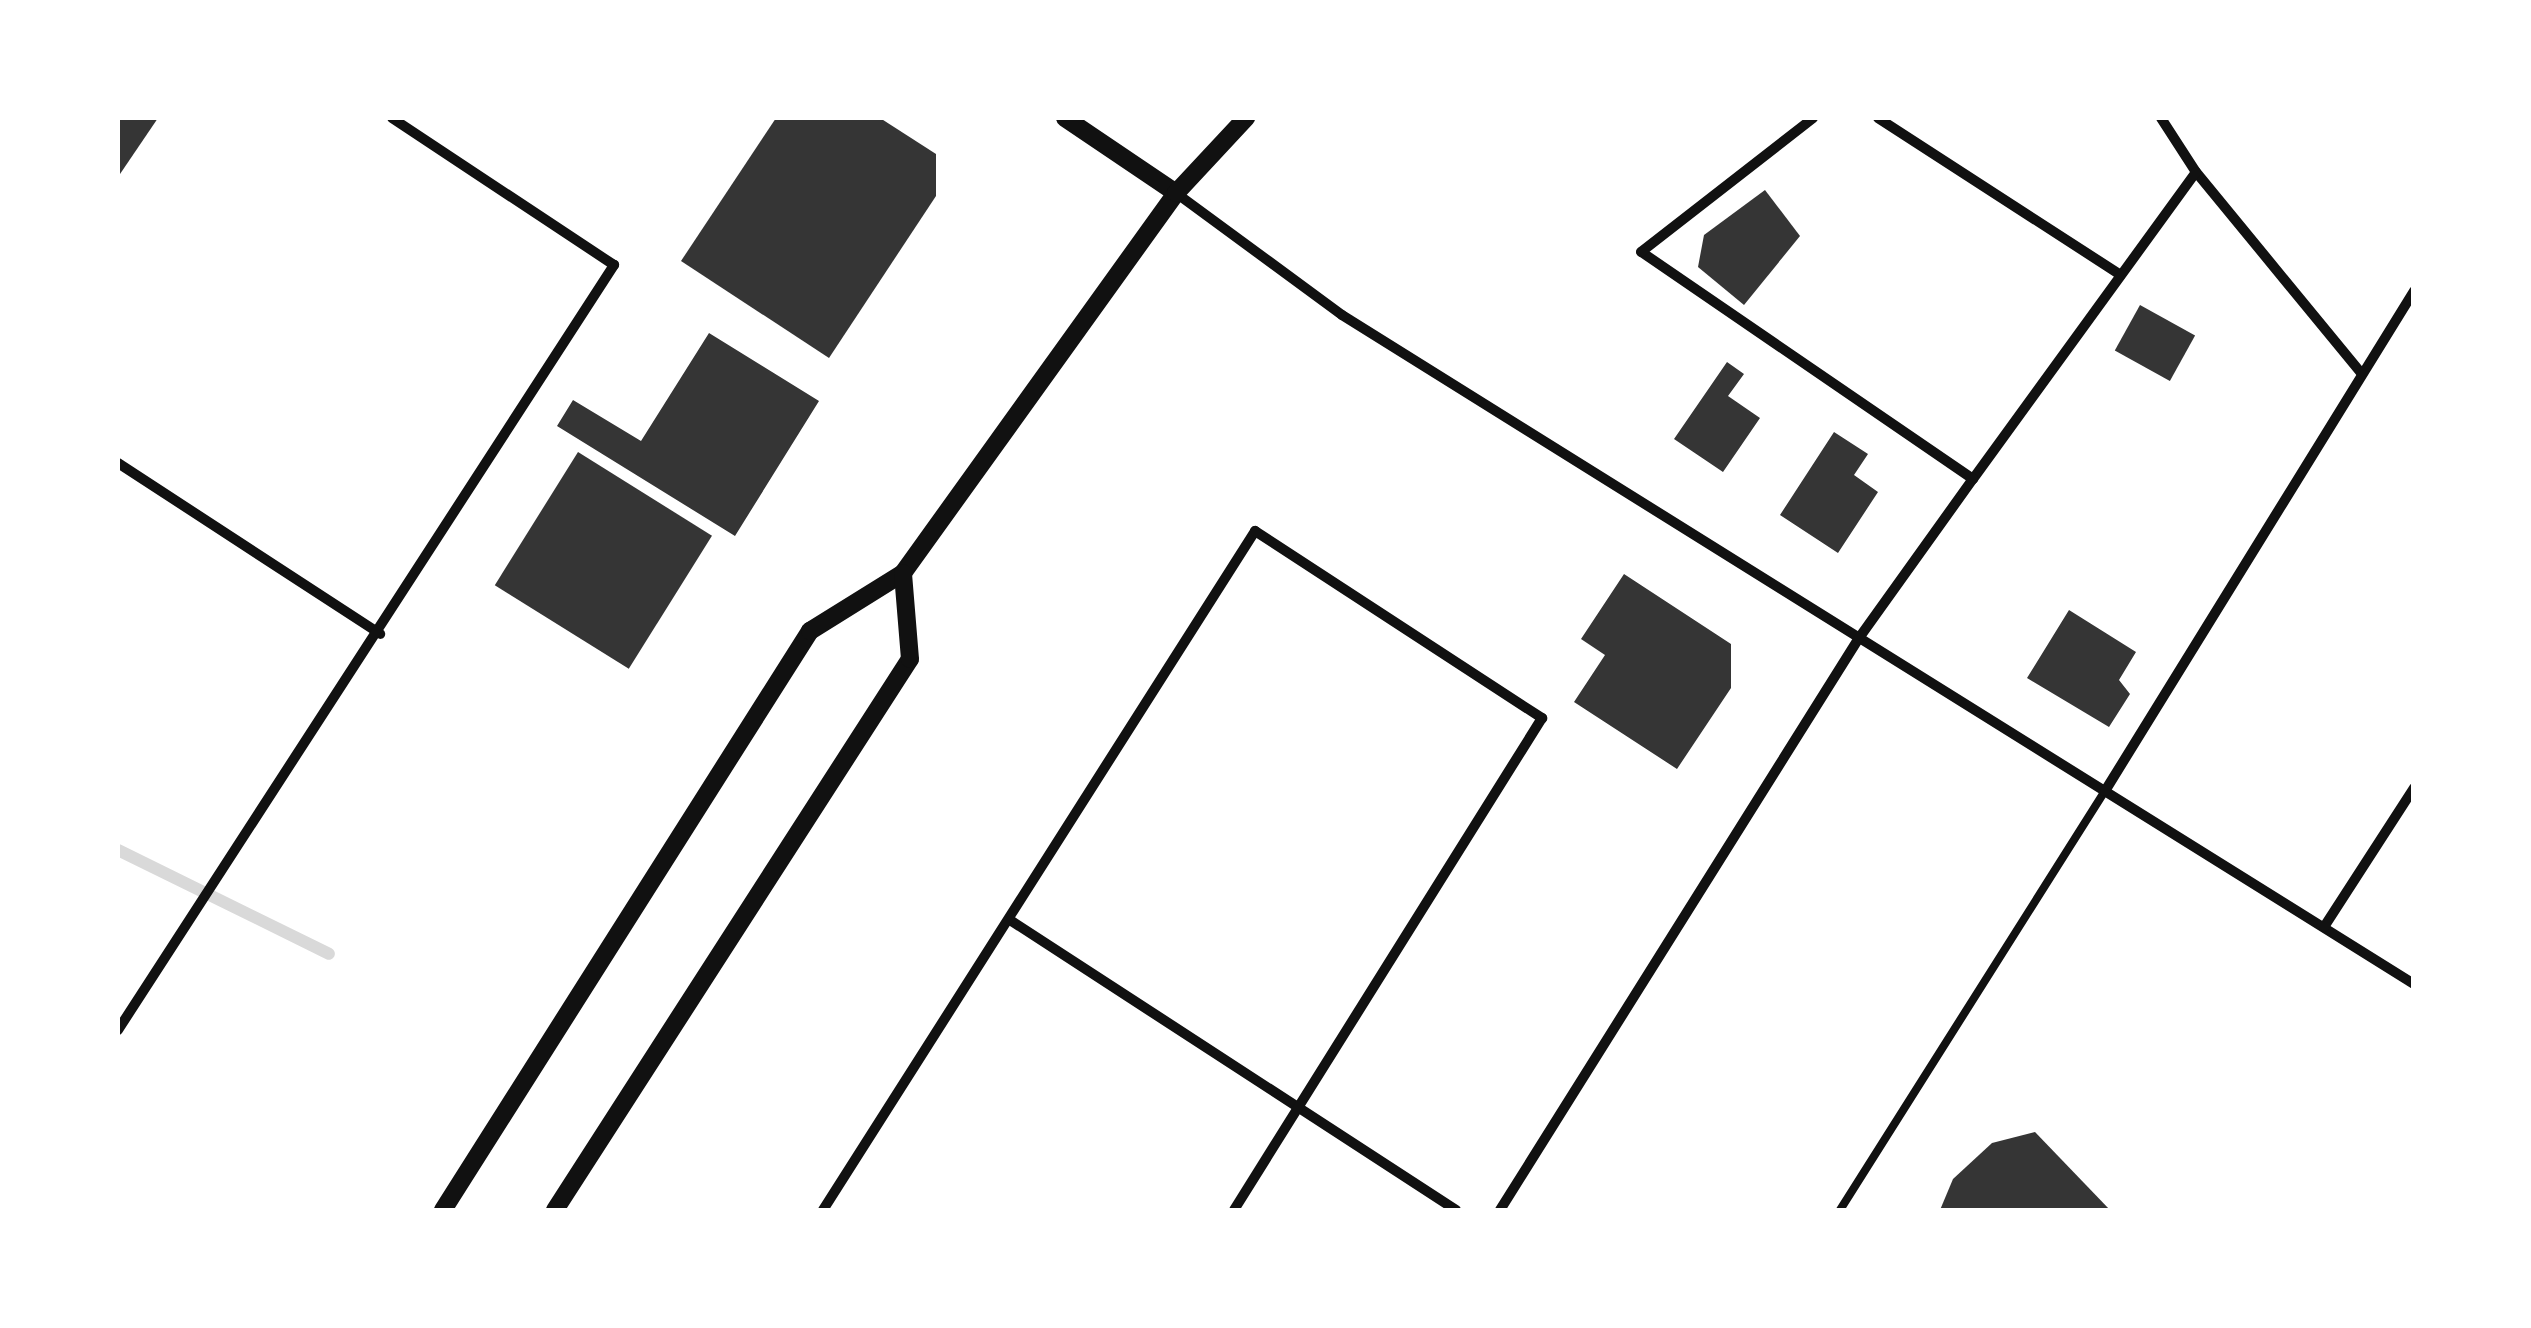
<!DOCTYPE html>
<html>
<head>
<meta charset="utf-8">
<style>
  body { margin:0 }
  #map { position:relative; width:2531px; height:1328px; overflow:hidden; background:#fff; font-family:"Fira Sans Condensed",sans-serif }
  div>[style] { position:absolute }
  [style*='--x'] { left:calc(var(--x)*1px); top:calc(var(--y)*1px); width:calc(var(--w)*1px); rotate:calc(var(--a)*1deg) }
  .stream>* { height:12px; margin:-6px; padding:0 6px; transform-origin:6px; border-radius:6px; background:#d9d9d9 }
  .building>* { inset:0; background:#353535; transform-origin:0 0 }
  .service>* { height:8px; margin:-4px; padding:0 4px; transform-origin:4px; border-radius:4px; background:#111 }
  .minor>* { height:10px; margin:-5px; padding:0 5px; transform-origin:5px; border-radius:5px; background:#111 }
  .tertiary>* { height:18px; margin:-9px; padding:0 9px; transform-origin:9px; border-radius:9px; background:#111 }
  span { translate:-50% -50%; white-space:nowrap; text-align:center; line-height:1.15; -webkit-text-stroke:10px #fff; paint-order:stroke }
  .frame { position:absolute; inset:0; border:120px solid #fff; pointer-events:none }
</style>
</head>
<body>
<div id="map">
  <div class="stream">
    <div style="--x:118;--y:850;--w:235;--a:26.2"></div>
  </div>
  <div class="building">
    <div style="clip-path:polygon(118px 118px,158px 118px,118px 177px)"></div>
    <div style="clip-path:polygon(776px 118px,880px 118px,936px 154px,936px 196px,829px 358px,681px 261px)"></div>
    <div style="clip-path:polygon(1765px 190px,1800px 236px,1744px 305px,1698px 267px,1704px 235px)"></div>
    <div style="left:2140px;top:305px;width:63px;height:52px;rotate:29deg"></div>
    <div style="clip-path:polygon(709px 333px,819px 401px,735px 536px,557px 426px,573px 400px,641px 441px)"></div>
    <div style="clip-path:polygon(1727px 362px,1744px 374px,1728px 396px,1760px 418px,1723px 472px,1674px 439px)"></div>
    <div style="clip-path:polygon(1834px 432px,1868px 454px,1854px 475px,1878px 492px,1838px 553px,1780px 515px)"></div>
    <div style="left:578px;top:452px;width:158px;height:157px;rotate:32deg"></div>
    <div style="clip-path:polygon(1624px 574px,1731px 644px,1731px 688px,1677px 769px,1574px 702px,1605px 655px,1581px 639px)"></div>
    <div style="clip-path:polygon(2069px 610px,2136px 652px,2119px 680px,2130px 694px,2109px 727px,2027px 678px)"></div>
    <div style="clip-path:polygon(2035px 1132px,2110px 1210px,1940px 1210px,1953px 1179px,1992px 1143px)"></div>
  </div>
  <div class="service">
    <div style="--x:1840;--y:1210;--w:496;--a:-57.7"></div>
  </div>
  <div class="minor">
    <div style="--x:1878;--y:118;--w:289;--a:32.9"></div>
    <div style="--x:2161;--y:118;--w:64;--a:57.1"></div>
    <div style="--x:2196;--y:172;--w:261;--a:50.6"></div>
    <div style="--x:1176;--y:193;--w:206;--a:36.3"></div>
    <div style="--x:1342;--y:315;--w:1264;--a:31.97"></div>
    <div style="--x:118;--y:463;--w:313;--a:33.1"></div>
    <div style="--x:1973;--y:479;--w:379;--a:-54"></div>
    <div style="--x:2105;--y:791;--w:588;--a:-58.28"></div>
    <div style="--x:1010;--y:920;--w:532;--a:33.03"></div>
    <div style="--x:2324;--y:927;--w:166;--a:-57.1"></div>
    <div style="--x:118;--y:1030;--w:912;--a:-57.04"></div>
    <div style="--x:614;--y:265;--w:266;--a:-146.5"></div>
    <div style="--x:823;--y:1210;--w:805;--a:-57.53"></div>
    <div style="--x:1255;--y:531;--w:343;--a:33.1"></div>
    <div style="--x:1542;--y:718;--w:580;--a:122.05"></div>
    <div style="--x:1500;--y:1210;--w:675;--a:-57.89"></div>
    <div style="--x:1859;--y:638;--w:196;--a:-54.4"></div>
    <div style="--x:1973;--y:479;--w:402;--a:-145.6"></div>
    <div style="--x:1641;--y:252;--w:218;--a:-37.9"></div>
  </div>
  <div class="tertiary">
    <div style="--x:1065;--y:118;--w:134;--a:34"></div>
    <div style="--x:443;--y:1210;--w:686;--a:-57.63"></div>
    <div style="--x:810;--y:631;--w:110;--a:-31.9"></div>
    <div style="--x:903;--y:573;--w:468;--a:-54.3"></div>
    <div style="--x:1176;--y:193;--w:103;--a:-47"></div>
    <div style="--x:555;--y:1210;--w:655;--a:-57.21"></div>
    <div style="--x:910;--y:659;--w:86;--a:-94.7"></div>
  </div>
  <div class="frame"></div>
</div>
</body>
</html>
